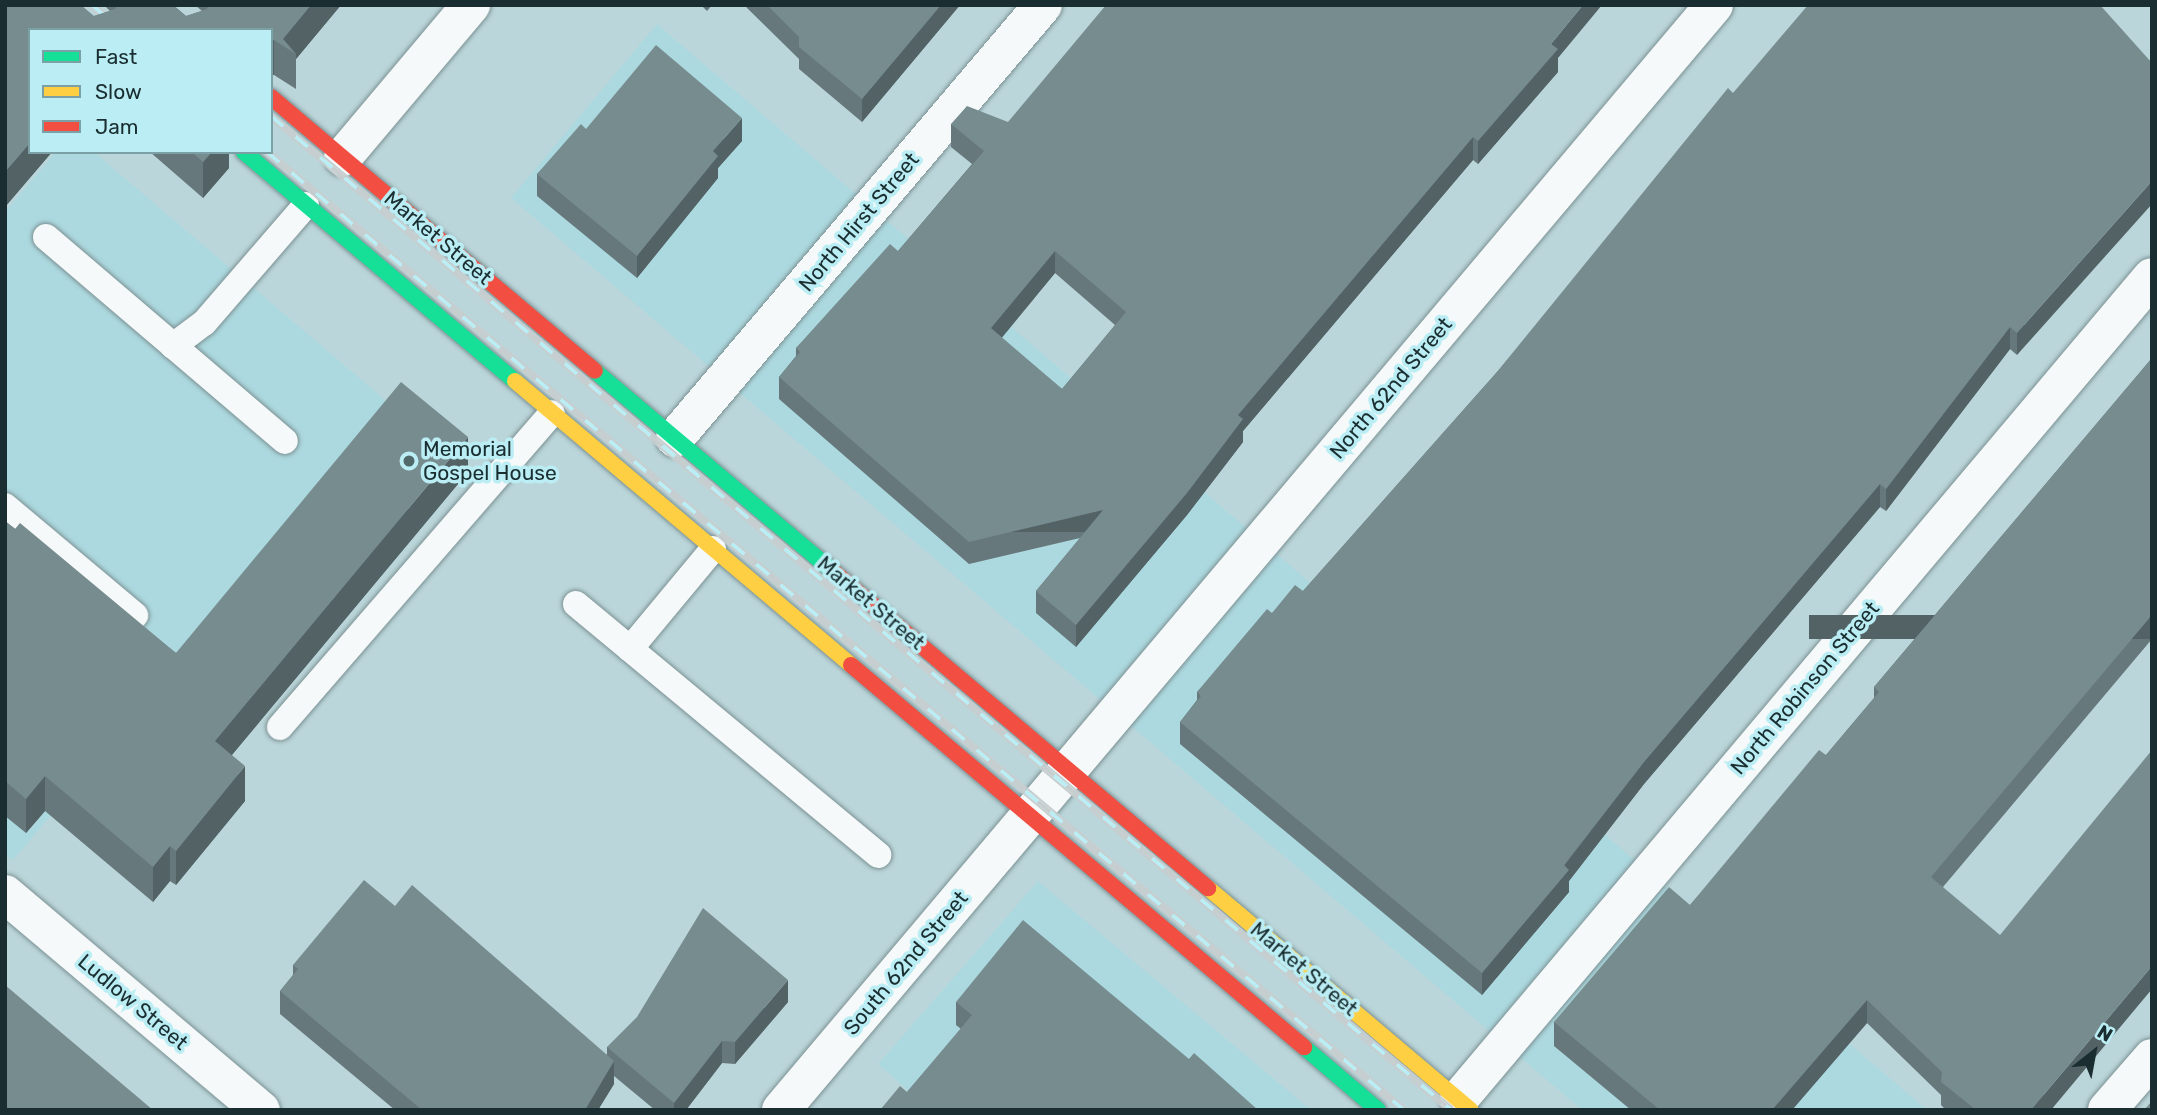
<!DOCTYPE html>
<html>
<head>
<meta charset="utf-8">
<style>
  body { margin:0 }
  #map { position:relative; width:2157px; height:1115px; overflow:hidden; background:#bbd6da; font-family:Rubik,sans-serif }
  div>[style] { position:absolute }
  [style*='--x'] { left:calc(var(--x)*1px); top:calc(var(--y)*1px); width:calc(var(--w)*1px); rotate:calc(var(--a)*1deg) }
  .built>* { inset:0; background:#acd9df }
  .roads { filter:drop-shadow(0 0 2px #7c9194) drop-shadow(0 0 2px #7c9194) }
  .lane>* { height:26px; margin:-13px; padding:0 13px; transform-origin:13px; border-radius:13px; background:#f5f9f9 }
  .street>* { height:38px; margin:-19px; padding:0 19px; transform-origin:19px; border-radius:19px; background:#f5f9f9 }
  .fast>* { height:16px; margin:-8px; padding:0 8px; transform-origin:8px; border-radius:8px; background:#16e098 }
  .slow>* { height:16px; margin:-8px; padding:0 8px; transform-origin:8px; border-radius:8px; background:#ffcf43 }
  .jam>* { height:16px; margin:-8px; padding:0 8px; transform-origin:8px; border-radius:8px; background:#f24e42 }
  .rail>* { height:8px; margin-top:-4px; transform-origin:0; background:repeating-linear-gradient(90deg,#bbeef4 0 16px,#c6ced0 0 32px); box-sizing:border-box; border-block:2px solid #c6ced0 }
  .wall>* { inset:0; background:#66787b }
  .shaded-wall>* { inset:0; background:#536264; transform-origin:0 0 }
  .building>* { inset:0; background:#778c8f }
  .dots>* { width:19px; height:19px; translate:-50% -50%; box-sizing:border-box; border:4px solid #bbeef4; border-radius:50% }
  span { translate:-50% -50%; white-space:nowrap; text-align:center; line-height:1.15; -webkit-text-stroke:7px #bbeef4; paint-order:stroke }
  .street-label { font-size:21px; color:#1a2e31 }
  .poi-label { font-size:21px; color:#1a2e31 }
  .left { translate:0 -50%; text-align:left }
  .frame { position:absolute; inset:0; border:7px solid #1a2e31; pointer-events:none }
  .legend { position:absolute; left:28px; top:28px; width:245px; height:126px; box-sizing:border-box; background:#bbeef4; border:2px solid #7ba1a6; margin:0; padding:9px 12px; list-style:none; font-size:21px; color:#1a2e31 }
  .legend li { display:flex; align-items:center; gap:14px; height:35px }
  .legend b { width:35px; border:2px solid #7ba1a6 }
  .north { position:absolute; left:2059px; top:1017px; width:70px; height:70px; -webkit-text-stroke:5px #bbeef4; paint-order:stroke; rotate:31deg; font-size:19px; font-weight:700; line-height:28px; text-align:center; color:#1a2e31 }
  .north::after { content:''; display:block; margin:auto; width:24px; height:32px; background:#1a2e31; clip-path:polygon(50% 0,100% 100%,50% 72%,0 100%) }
</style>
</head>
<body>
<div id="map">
  <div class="built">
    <div style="clip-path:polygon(657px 24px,1927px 1110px,1582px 1110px,511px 198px)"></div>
    <div style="clip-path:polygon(56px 152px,94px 152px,397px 410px,13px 860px,5px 854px,5px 212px)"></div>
    <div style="clip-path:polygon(1038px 881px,1311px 1110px,930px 1110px,878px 1064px)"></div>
  </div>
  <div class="roads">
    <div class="lane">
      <div style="--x:46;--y:237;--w:314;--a:40.5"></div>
      <div style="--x:173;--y:346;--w:39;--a:-37"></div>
      <div style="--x:204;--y:323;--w:156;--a:-49.2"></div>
      <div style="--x:5;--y:506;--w:170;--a:40"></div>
      <div style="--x:576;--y:604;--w:393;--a:39.7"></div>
      <div style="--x:630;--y:649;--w:130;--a:-50.3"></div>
      <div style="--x:280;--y:727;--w:415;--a:-49.1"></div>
    </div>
    <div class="street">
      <div style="--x:343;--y:157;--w:199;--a:-49.9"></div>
      <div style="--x:675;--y:438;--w:568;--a:-49.64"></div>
      <div style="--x:5;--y:894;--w:335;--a:40.2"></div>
      <div style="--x:1459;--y:1099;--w:1075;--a:-49.87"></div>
      <div style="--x:781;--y:1110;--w:1446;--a:-49.82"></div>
      <div style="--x:2107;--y:1110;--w:69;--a:-49.1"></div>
    </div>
    <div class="fast">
      <div style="--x:244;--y:152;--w:355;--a:40.2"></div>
      <div style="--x:595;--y:371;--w:312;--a:40.1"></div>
      <div style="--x:1304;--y:1047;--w:97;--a:40.4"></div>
    </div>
    <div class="slow">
      <div style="--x:515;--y:381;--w:440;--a:40.2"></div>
      <div style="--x:1208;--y:888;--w:344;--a:40.2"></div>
    </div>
    <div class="jam">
      <div style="--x:271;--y:97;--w:424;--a:40.2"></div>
      <div style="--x:834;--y:572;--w:490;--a:40.2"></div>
      <div style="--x:851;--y:665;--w:593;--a:40.14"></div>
    </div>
  </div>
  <div class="rail">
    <div style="--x:92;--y:5;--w:38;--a:41"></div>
    <div style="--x:271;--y:116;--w:1543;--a:40.11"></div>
    <div style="--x:267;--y:152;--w:1487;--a:40.12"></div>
  </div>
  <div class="wall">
    <div style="clip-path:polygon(5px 5px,94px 16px,110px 11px,104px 5px,173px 5px,186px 16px,202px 11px,195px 5px,341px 5px,296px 59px,296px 89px,274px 75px,30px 30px,30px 152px,52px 152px,5px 207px)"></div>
    <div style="clip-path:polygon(701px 5px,712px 5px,707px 11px)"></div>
    <div style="clip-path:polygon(744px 5px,960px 5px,862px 122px,799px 69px,799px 59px)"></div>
    <div style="clip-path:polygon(2100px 5px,2017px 355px,2010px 349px,1886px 511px,1880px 507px,1644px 784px,1569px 881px,1569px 892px,1482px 995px,1180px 744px,1180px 722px,1197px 700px,1197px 692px,1272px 613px,1303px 591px,1497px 372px,1733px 93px)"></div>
    <div style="clip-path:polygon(evenodd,1558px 58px,1558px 72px,1478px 164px,1473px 160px,1243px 431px,1243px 442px,1187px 515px,1076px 647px,1036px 613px,1036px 591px,1080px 538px,969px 564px,779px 399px,779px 377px,796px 356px,796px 348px,898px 251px,972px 164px,951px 147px,951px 124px,1008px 122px,1558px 58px,1055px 273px,1115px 325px,1062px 389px,1001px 338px,1055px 273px)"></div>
    <div style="clip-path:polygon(586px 129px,742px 141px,718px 168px,718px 178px,637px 278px,537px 196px,537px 174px)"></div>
    <div style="clip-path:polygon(150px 152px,229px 152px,229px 168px,203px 198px)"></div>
    <div style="clip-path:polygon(2152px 358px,2152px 639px,1943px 887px,2051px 1110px,1946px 1110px,1941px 1105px,1941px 1095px,1867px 1023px,1792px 1110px,1631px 1110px,1554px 1046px,1554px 1022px,1690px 905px,1826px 755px,1874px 698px,1874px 687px)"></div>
    <div style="clip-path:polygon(468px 472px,232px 755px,245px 801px,176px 885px,170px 881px,153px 902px,45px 811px,26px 833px,5px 816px,5px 521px,176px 653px)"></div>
    <div style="clip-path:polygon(395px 906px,607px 1055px,607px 1047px,788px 1002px,735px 1064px,722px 1063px,686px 1110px,655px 1110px,614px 1076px,614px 1084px,598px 1110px,395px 1110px,280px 1014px,280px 991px,293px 975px,293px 965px)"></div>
    <div style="clip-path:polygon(956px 1002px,1189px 1059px,907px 1092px,961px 1029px,956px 1025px)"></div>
  </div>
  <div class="shaded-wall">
    <div style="clip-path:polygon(311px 5px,341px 5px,296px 59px,296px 54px,283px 39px)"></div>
    <div style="clip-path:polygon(941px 5px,960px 5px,862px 122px,862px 99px)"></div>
    <div style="clip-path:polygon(1583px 5px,1602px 5px,1558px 58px,1558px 72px,1478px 164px,1478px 141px,1551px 44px)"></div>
    <div style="left:274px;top:40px;width:35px;height:3px;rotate:90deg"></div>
    <div style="clip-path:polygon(742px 118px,742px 141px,718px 168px,718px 178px,637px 278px,637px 256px,713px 151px)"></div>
    <div style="clip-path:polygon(1473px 137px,1473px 160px,1243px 431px,1243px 442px,1187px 515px,1076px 647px,1076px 625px,1238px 415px)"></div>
    <div style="clip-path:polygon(30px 143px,30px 152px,52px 152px,5px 207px,5px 172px)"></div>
    <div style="clip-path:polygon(212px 152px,229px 152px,229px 168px,203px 198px,203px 162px)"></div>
    <div style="clip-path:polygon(2152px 181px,2152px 204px,2017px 355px,2017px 333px)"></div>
    <div style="clip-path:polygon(1055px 251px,1055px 273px,991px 351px,991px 328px)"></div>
    <div style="clip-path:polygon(2010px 327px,2010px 349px,1886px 511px,1886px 489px)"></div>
    <div style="clip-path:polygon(468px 437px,468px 472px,215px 775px,215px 741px)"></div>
    <div style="clip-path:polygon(1880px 484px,1880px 507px,1644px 784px,1569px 881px,1569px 892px,1482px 995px,1482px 973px,1644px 762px)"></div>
    <div style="left:1103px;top:510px;width:22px;height:138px;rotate:90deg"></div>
    <div style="left:2152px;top:615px;width:24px;height:343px;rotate:90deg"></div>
    <div style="clip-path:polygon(245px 766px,245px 801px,176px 885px,176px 851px)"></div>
    <div style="clip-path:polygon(45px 776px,45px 811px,26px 833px,26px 799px)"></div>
    <div style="clip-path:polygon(170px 846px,170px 881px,153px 902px,153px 867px)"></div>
    <div style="clip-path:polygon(2152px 966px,2152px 989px,2051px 1110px,2031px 1110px)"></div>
    <div style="clip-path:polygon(788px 980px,788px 1002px,735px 1064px,735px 1042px)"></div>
    <div style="clip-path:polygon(1867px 1000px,1867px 1023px,1792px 1110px,1772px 1110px)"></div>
    <div style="clip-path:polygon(722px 1041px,722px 1063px,686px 1110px,674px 1110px,674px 1103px)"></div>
    <div style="clip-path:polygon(614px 1061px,614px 1084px,598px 1110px,585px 1110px)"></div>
  </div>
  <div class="building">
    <div style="clip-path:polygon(5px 5px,81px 5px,94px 16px,115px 9px,117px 5px,173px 5px,186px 16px,207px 9px,209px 5px,311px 5px,283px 39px,296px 54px,274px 40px,271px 41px,271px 30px,30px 30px,30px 143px,5px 172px)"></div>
    <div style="clip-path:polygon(767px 5px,941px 5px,862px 99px,799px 47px,799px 37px)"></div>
    <div style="clip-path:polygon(evenodd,1106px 5px,1583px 5px,1551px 44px,1558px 49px,1478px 141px,1473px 137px,1238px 415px,1243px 419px,1187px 493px,1076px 625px,1036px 591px,1103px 510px,969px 542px,779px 377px,800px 352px,796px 348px,890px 244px,898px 251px,984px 151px,951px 124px,967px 106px,1008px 122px,1106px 5px,1055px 251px,1126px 312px,1062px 389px,991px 328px,1055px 251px)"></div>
    <div style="clip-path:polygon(1808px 5px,2100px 5px,2152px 63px,2152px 181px,2017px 333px,2010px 327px,1886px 489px,1880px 484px,1644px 762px,1564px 865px,1569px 870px,1482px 973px,1180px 722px,1201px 696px,1197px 692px,1267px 609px,1272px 613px,1295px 585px,1303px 591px,1497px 372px,1728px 88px,1733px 93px)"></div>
    <div style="clip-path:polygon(656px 45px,742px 118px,713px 151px,718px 156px,637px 256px,537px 174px,581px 124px,586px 129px)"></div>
    <div style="clip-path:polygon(192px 152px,212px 152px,203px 162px)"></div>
    <div style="clip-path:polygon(2152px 358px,2152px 615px,1931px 877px,2000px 935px,2152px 750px,2152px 966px,2031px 1110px,1976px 1110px,1941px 1082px,1942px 1072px,1867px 1000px,1772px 1110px,1660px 1110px,1554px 1022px,1669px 887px,1690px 905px,1819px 750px,1826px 755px,1879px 692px,1874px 687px)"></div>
    <div style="clip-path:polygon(401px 382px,468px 437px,215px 741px,245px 766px,176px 851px,170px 846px,153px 867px,45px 776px,26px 799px,5px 781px,5px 521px,15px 529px,20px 523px,176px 653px)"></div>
    <div style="clip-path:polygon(364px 880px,395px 906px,412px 885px,614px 1061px,585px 1110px,422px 1110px,280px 991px,298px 969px,293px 965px)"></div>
    <div style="clip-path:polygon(703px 908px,788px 980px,735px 1042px,722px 1041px,674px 1103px,607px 1047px,637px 1017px)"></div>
    <div style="clip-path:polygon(1023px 920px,1189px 1059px,1194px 1053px,1258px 1110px,880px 1110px,900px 1086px,907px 1092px,972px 1015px,956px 1002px)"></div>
    <div style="clip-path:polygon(5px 985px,153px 1110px,5px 1110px)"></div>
    <div style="clip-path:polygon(2152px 1101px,2152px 1110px,2144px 1110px)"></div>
  </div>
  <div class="dots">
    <div style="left:409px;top:461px;background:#52696c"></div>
  </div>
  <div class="street-label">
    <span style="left:859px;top:222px;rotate:-50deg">North Hirst Street</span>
    <span style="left:438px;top:238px;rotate:40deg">Market Street</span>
    <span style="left:1391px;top:388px;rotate:-50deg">North 62nd Street</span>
    <span style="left:871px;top:603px;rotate:40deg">Market Street</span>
    <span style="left:1805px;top:688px;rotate:-50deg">North Robinson Street</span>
    <span style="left:906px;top:963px;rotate:-50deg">South 62nd Street</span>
    <span style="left:1304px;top:969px;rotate:40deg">Market Street</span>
    <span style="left:133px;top:1002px;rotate:40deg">Ludlow Street</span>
  </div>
  <div class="poi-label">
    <span class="left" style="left:423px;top:461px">Memorial<br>Gospel House</span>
  </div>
  <div class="frame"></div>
  <ul class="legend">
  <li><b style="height:9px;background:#16e098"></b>Fast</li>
  <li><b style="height:9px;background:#ffcf43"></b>Slow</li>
  <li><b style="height:9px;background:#f24e42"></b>Jam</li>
  </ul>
  <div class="north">N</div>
</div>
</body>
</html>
